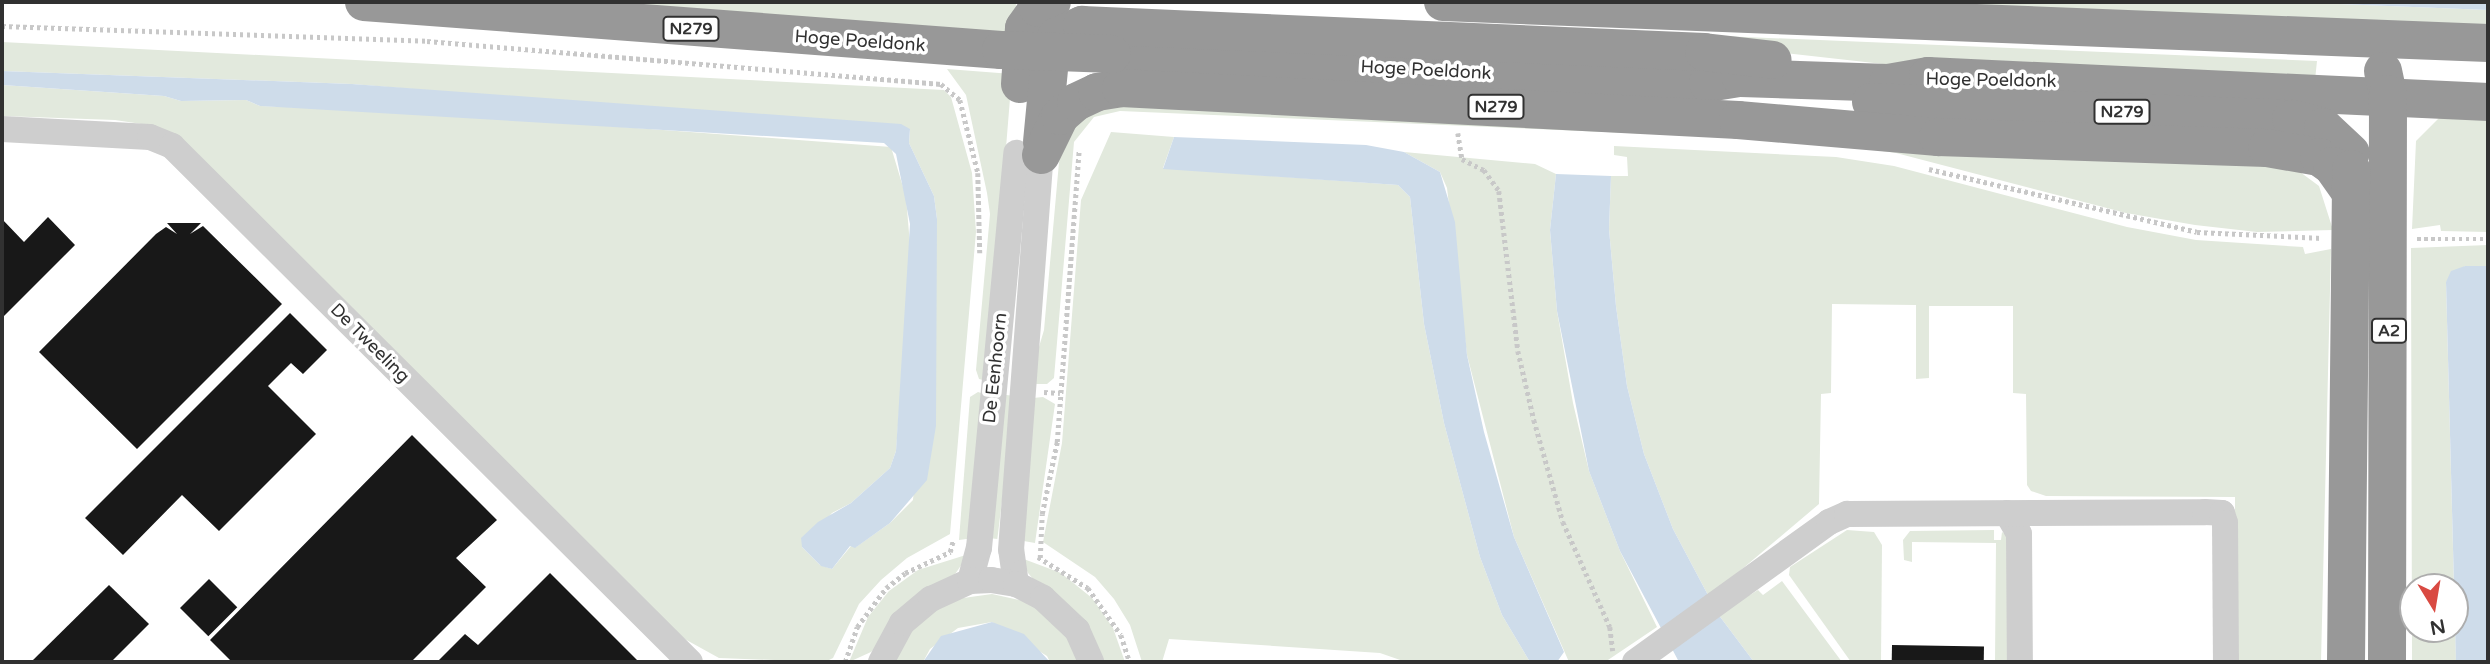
<!DOCTYPE html>
<html>
<head>
<meta charset="utf-8">
<style>
  body { margin:0 }
  #map { position:relative; width:2490px; height:664px; overflow:hidden; background:#fff; font-family:"Varela Round",sans-serif }
  div>[style] { position:absolute }
  [style*='--x'] { left:calc(var(--x)*1px); top:calc(var(--y)*1px); width:calc(var(--w)*1px); rotate:calc(var(--a)*1deg) }
  .green>* { inset:0; background:#e2e9dd; transform-origin:0 0 }
  .water>* { inset:0; background:#cedcea }
  .building>* { inset:0; background:#181818; transform-origin:0 0 }
  .path>* { height:4.5px; margin-top:-2.25px; transform-origin:0; background:repeating-linear-gradient(90deg,#c8c8c8 0 3.5px,transparent 0 7px) }
  .minor>* { height:26px; margin:-13px; padding:0 13px; transform-origin:13px; border-radius:13px; background:#cecece }
  .highway>* { height:38px; margin:-19px; padding:0 19px; transform-origin:19px; border-radius:19px; background:#989898 }
  .highway-bridge>* { height:38px; margin:-19px; padding:0 19px; transform-origin:19px; border-radius:19px; background:#989898 }
  span { translate:-50% -50%; white-space:nowrap; text-align:center; line-height:1.15; -webkit-text-stroke:7px #fff; paint-order:stroke }
  .shield-label span { padding:2px 5px; background:#fff; border:2px solid; border-radius:5px; -webkit-text-stroke-width:0 }
  .shield-label { font-size:16px; color:#313131; font-weight:700 }
  .street-label { font-size:18px; color:#313131 }
  .frame { position:absolute; inset:0; border:4px solid #313131; pointer-events:none }
  .north { position:absolute; left:2399px; top:573px; width:70px; height:70px; box-sizing:border-box; background:#fff; border:2px solid #adadad; border-radius:50%; rotate:169deg; font-size:19px; font-weight:700; line-height:28px; text-align:center; color:#313131 }
  .north::after { content:''; display:block; margin:auto; width:24px; height:32px; background:#d94a42; clip-path:polygon(50% 0,100% 100%,50% 72%,0 100%) }
</style>
</head>
<body>
<div id="map">
  <div class="green">
    <div style="clip-path:polygon(525px 2px,1016px 2px,1015px 34px)"></div>
    <div style="clip-path:polygon(1917px 2px,2289px 2px,2488px 10px,2488px 27px)"></div>
    <div style="clip-path:polygon(1106px 10px,2317px 61px,2315px 80px,1883px 64px,1715px 45px)"></div>
    <div style="clip-path:polygon(2px 42px,944px 90px,951px 97px,972px 173px,976px 232px,950px 534px,907px 558px,881px 580px,859px 604px,833px 658px,825px 662px,719px 658px,681px 637px,179px 137px,155px 126px,115px 120px,2px 116px,2px 85px,164px 96px,181px 101px,246px 100px,260px 106px,422px 112px,891px 147px,906px 197px,911px 257px,896px 451px,890px 468px,851px 503px,832px 513px,802px 547px,820px 565px,832px 569px,851px 546px,856px 547px,890px 523px,913px 500px,937px 219px,934px 196px,909px 143px,910px 130px,352px 84px,2px 71px)"></div>
    <div style="clip-path:polygon(947px 69px,1012px 74px,987px 381px,979px 379px,976px 370px,990px 214px,987px 193px,966px 95px)"></div>
    <div style="clip-path:polygon(1129px 99px,1759px 126px,1992px 154px,2277px 166px,2296px 169px,2319px 186px,2333px 230px,2257px 232px,2195px 225px,2126px 213px,1896px 153px,1815px 141px,1120px 111px,1094px 117px,1074px 142px,1054px 378px,1047px 384px,1028px 384px,1044px 330px,1061px 140px,1084px 110px)"></div>
    <div style="clip-path:polygon(2488px 115px,2488px 232px,2441px 231px,2440px 225px,2412px 229px,2416px 141px,2439px 118px)"></div>
    <div style="clip-path:polygon(1111px 132px,1174px 137px,1163px 168px,1398px 185px,1410px 197px,1424px 324px,1444px 423px,1480px 557px,1502px 615px,1530px 662px,1406px 662px,1380px 653px,1169px 639px,1162px 662px,1142px 662px,1130px 625px,1114px 599px,1095px 577px,1043px 542px,1062px 443px,1081px 200px)"></div>
    <div style="clip-path:polygon(1614px 146px,1836px 157px,1894px 166px,2127px 227px,2196px 240px,2303px 247px,2305px 254px,2331px 249px,2321px 662px,2235px 662px,2235px 497px,2046px 496px,2031px 491px,2027px 485px,2026px 394px,2013px 393px,2013px 306px,1929px 306px,1929px 378px,1916px 379px,1916px 305px,1832px 304px,1831px 393px,1821px 394px,1819px 504px,1735px 575px,1750px 595px,1758px 590px,1763px 595px,1782px 581px,1842px 662px,1754px 662px,1718px 614px,1673px 529px,1644px 454px,1627px 386px,1616px 306px,1609px 229px,1611px 176px,1628px 176px,1627px 157px,1614px 155px)"></div>
    <div style="clip-path:polygon(1404px 152px,1535px 164px,1556px 174px,1550px 230px,1557px 311px,1573px 403px,1589px 471px,1620px 551px,1657px 627px,1605px 662px,1569px 662px,1514px 537px,1467px 355px,1447px 188px,1440px 172px)"></div>
    <div style="clip-path:polygon(2488px 245px,2488px 266px,2465px 266px,2446px 282px,2454px 587px,2413px 587px,2413px 629px,2455px 629px,2455px 616px,2456px 662px,2412px 662px,2411px 248px)"></div>
    <div style="clip-path:polygon(978px 392px,984px 394px,974px 538px,959px 540px,970px 397px)"></div>
    <div style="left:998px;top:394px;width:17px;height:144px;rotate:7deg"></div>
    <div style="clip-path:polygon(1043px 397px,1055px 404px,1035px 543px,1018px 540px,1033px 398px)"></div>
    <div style="clip-path:polygon(1847px 530px,1874px 532px,1882px 545px,1881px 662px,1851px 662px,1789px 575px,1790px 567px)"></div>
    <div style="clip-path:polygon(1994px 530px,1994px 540px,2001px 540px,2002px 532px,2009px 537px,2012px 662px,1995px 662px,1996px 543px,1912px 542px,1912px 562px,1904px 560px,1903px 540px,1910px 531px)"></div>
    <div style="clip-path:polygon(969px 554px,953px 577px,871px 652px,849px 662px,868px 617px,889px 591px,918px 570px)"></div>
    <div style="clip-path:polygon(1021px 558px,1061px 573px,1092px 598px,1113px 628px,1125px 662px,1103px 662px,1028px 573px)"></div>
    <div style="clip-path:polygon(992px 594px,1028px 602px,1059px 624px,1082px 662px,1050px 662px,1047px 656px,992px 622px,958px 628px,930px 649px,923px 662px,892px 662px,900px 643px,924px 616px,956px 599px)"></div>
  </div>
  <div class="water">
    <div style="clip-path:polygon(2289px 2px,2488px 2px,2488px 10px)"></div>
    <div style="clip-path:polygon(2px 71px,352px 84px,901px 124px,910px 129px,909px 143px,934px 196px,937px 219px,936px 426px,927px 480px,890px 523px,855px 548px,850px 546px,832px 569px,821px 566px,802px 547px,801px 538px,818px 522px,851px 503px,890px 468px,896px 451px,910px 224px,896px 154px,884px 143px,260px 106px,246px 100px,181px 101px,164px 96px,2px 85px)"></div>
    <div style="clip-path:polygon(1174px 137px,1366px 145px,1404px 152px,1440px 172px,1455px 222px,1467px 355px,1484px 432px,1514px 537px,1564px 652px,1557px 662px,1530px 662px,1502px 615px,1480px 557px,1444px 423px,1424px 324px,1410px 197px,1398px 185px,1163px 169px)"></div>
    <div style="clip-path:polygon(1556px 174px,1611px 176px,1609px 229px,1616px 306px,1627px 386px,1644px 454px,1673px 529px,1718px 614px,1754px 662px,1679px 662px,1620px 551px,1589px 471px,1557px 311px,1550px 230px)"></div>
    <div style="clip-path:polygon(2465px 266px,2488px 266px,2488px 662px,2456px 662px,2446px 282px,2451px 271px)"></div>
    <div style="clip-path:polygon(992px 622px,1024px 634px,1050px 662px,923px 662px,941px 636px)"></div>
  </div>
  <div class="building">
    <div style="clip-path:polygon(48px 217px,75px 245px,2px 318px,2px 219px,24px 242px)"></div>
    <div style="clip-path:polygon(167px 223px,201px 223px,190px 234px,203px 226px,282px 304px,137px 449px,39px 352px,156px 234px,166px 227px,177px 234px)"></div>
    <div style="clip-path:polygon(290px 313px,327px 350px,303px 374px,291px 363px,268px 386px,316px 434px,219px 531px,182px 495px,123px 555px,85px 518px)"></div>
    <div style="clip-path:polygon(412px 435px,497px 520px,456px 558px,486px 587px,411px 662px,232px 662px,210px 640px)"></div>
    <div style="clip-path:polygon(550px 573px,639px 662px,437px 662px,465px 634px,478px 645px)"></div>
    <div style="left:209px;top:579px;width:40px;height:41px;rotate:45deg"></div>
    <div style="clip-path:polygon(109px 585px,149px 624px,111px 662px,31px 662px)"></div>
    <div style="left:1892px;top:645px;width:92px;height:17px;rotate:1deg"></div>
  </div>
  <div class="path">
    <div style="--x:2;--y:26;--w:425;--a:2"></div>
    <div style="--x:427;--y:41;--w:516;--a:4.78"></div>
    <div style="--x:941;--y:84;--w:25;--a:40"></div>
    <div style="--x:960;--y:100;--w:75;--a:76.1"></div>
    <div style="--x:978;--y:173;--w:80;--a:88.6"></div>
    <div style="--x:1458;--y:133;--w:26;--a:81"></div>
    <div style="--x:1462;--y:159;--w:25;--a:27"></div>
    <div style="--x:1484;--y:170;--w:26;--a:54"></div>
    <div style="--x:1499;--y:191;--w:161;--a:83.2"></div>
    <div style="--x:1518;--y:351;--w:71;--a:76.9"></div>
    <div style="--x:1534;--y:420;--w:106;--a:74.1"></div>
    <div style="--x:1563;--y:522;--w:115;--a:65.9"></div>
    <div style="--x:1610;--y:627;--w:24;--a:83"></div>
    <div style="--x:1929;--y:169;--w:275;--a:13.2"></div>
    <div style="--x:2197;--y:232;--w:125;--a:2.7"></div>
    <div style="--x:2417;--y:239;--w:71;--a:0"></div>
    <div style="--x:1044;--y:392;--w:16;--a:4"></div>
    <div style="--x:950;--y:552;--w:11;--a:-75"></div>
    <div style="--x:1038;--y:557;--w:59;--a:31.8"></div>
    <div style="--x:1088;--y:588;--w:57;--a:54.9"></div>
    <div style="--x:1121;--y:635;--w:28;--a:72"></div>
    <div style="--x:1040;--y:558;--w:44;--a:-87.4"></div>
    <div style="--x:1042;--y:514;--w:74;--a:-78.2"></div>
    <div style="--x:1057;--y:442;--w:292;--a:-85.7"></div>
    <div style="--x:845;--y:662;--w:37;--a:-71"></div>
    <div style="--x:857;--y:627;--w:49;--a:-53.4"></div>
    <div style="--x:886;--y:588;--w:24;--a:-38"></div>
    <div style="--x:905;--y:573;--w:50;--a:-25"></div>
  </div>
  <div class="minor">
    <div style="--x:2;--y:129;--w:148;--a:3.1"></div>
    <div style="--x:150;--y:137;--w:24;--a:22"></div>
    <div style="--x:172;--y:146;--w:731;--a:44.89"></div>
    <div style="--x:2007;--y:513;--w:24;--a:60"></div>
    <div style="--x:2019;--y:534;--w:128;--a:89.6"></div>
    <div style="--x:970;--y:581;--w:34;--a:-75"></div>
    <div style="--x:979;--y:548;--w:397;--a:-84.6"></div>
    <div style="--x:1016;--y:584;--w:34;--a:-98"></div>
    <div style="--x:1011;--y:550;--w:396;--a:-85.7"></div>
    <div style="--x:881;--y:662;--w:44;--a:-61.7"></div>
    <div style="--x:902;--y:623;--w:38;--a:-40"></div>
    <div style="--x:931;--y:599;--w:43;--a:-24.8"></div>
    <div style="--x:970;--y:581;--w:21;--a:-3"></div>
    <div style="--x:991;--y:580;--w:25;--a:9"></div>
    <div style="--x:1016;--y:584;--w:30;--a:27"></div>
    <div style="--x:1043;--y:598;--w:47;--a:43.3"></div>
    <div style="--x:1077;--y:630;--w:35;--a:66"></div>
    <div style="--x:1635;--y:662;--w:239;--a:-35.8"></div>
    <div style="--x:1829;--y:522;--w:20;--a:-24"></div>
    <div style="--x:1847;--y:514;--w:358;--a:-0.3"></div>
    <div style="--x:2205;--y:512;--w:17;--a:3"></div>
    <div style="--x:2222;--y:513;--w:10;--a:73"></div>
    <div style="--x:2225;--y:523;--w:139;--a:89.6"></div>
  </div>
  <div class="highway">
    <div style="--x:364;--y:2;--w:639;--a:4.31"></div>
    <div style="--x:1443;--y:2;--w:1046;--a:2.25"></div>
    <div style="--x:1112;--y:54;--w:597;--a:2.79"></div>
    <div style="--x:1708;--y:83;--w:33;--a:-9"></div>
    <div style="--x:1741;--y:78;--w:147;--a:1.9"></div>
    <div style="--x:1888;--y:83;--w:41;--a:-9.9"></div>
    <div style="--x:1928;--y:76;--w:561;--a:2.66"></div>
    <div style="--x:2383;--y:71;--w:24;--a:78"></div>
    <div style="--x:2388;--y:94;--w:568;--a:90.1"></div>
    <div style="--x:1020;--y:84;--w:56;--a:-85.9"></div>
    <div style="--x:1024;--y:28;--w:24;--a:-55"></div>
    <div style="--x:1038;--y:8;--w:15;--a:-23"></div>
    <div style="--x:1871;--y:102;--w:420;--a:2.3"></div>
    <div style="--x:2291;--y:119;--w:33;--a:14"></div>
    <div style="--x:2323;--y:127;--w:38;--a:43"></div>
    <div style="--x:1042;--y:142;--w:94;--a:-84.5"></div>
    <div style="--x:1051;--y:48;--w:12;--a:-66"></div>
    <div style="--x:1056;--y:37;--w:29;--a:-25"></div>
    <div style="--x:1082;--y:25;--w:623;--a:2.49"></div>
    <div style="--x:1704;--y:52;--w:69;--a:6.6"></div>
    <div style="--x:1041;--y:155;--w:43;--a:-64"></div>
    <div style="--x:1060;--y:116;--w:21;--a:-41"></div>
    <div style="--x:1076;--y:102;--w:23;--a:-25"></div>
    <div style="--x:1097;--y:92;--w:24;--a:-9"></div>
    <div style="--x:1121;--y:88;--w:618;--a:2.97"></div>
    <div style="--x:1738;--y:120;--w:201;--a:4.9"></div>
    <div style="--x:1938;--y:137;--w:329;--a:1.9"></div>
    <div style="--x:2267;--y:148;--w:53;--a:9.8"></div>
    <div style="--x:2319;--y:157;--w:16;--a:35"></div>
    <div style="--x:2332;--y:166;--w:32;--a:55"></div>
    <div style="--x:2346;--y:662;--w:493;--a:-89.4"></div>
  </div>
  <div class="highway-bridge">
    <div style="--x:1001;--y:50;--w:111;--a:2.1"></div>
  </div>
  <div class="shield-label">
    <span style="left:691px;top:29px">N279</span>
    <span style="left:1496px;top:107px">N279</span>
    <span style="left:2122px;top:112px">N279</span>
    <span style="left:2389px;top:331px">A2</span>
  </div>
  <div class="street-label">
    <span style="left:860px;top:41px;rotate:4deg">Hoge Poeldonk</span>
    <span style="left:1426px;top:70px;rotate:3deg">Hoge Poeldonk</span>
    <span style="left:1991px;top:80px;rotate:1deg">Hoge Poeldonk</span>
    <span style="left:370px;top:343px;rotate:45deg">De Tweeling</span>
    <span style="left:995px;top:368px;rotate:-84deg">De Eenhoorn</span>
  </div>
  <div class="frame"></div>
  <div class="north">N</div>
</div>
</body>
</html>
